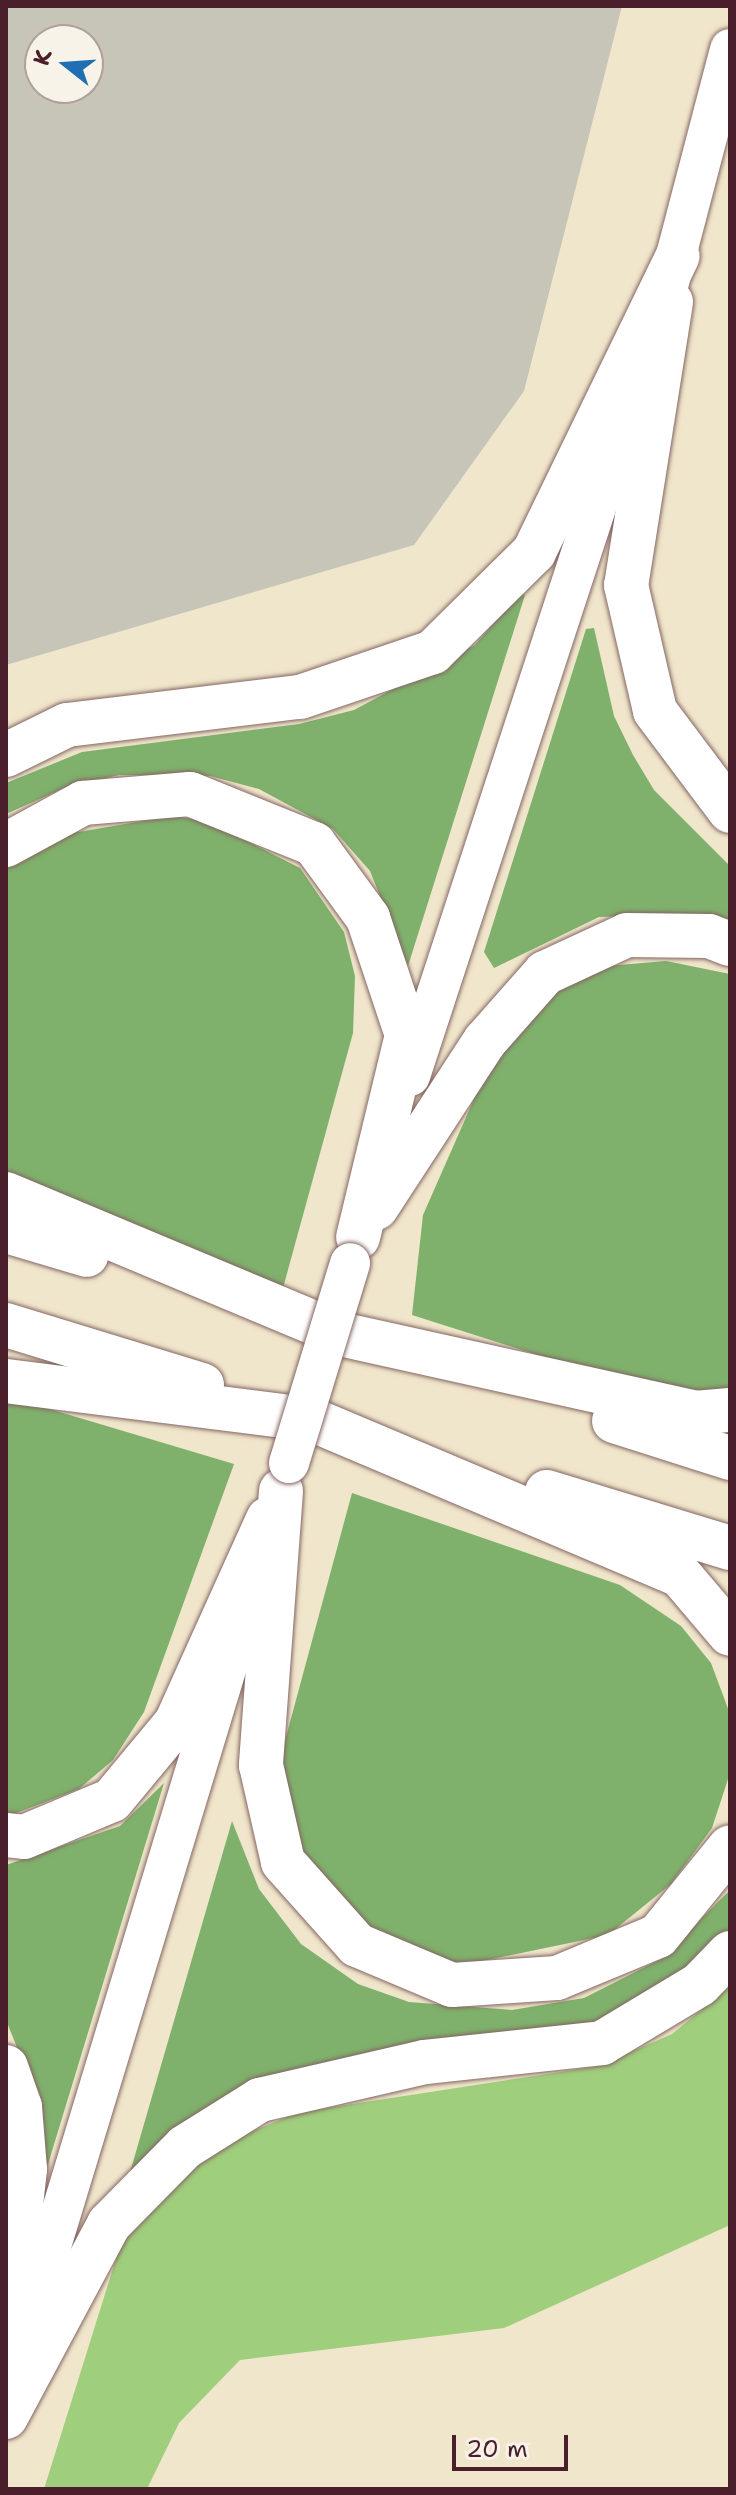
<!DOCTYPE html>
<html>
<head>
<meta charset="utf-8">
<style>
  body { margin:0 }
  #map { position:relative; width:736px; height:2495px; overflow:hidden; background:#f0e6cb; font-family:"Shantell Sans",sans-serif }
  div>[style] { position:absolute }
  [style*='--x'] { left:calc(var(--x)*1px); top:calc(var(--y)*1px); width:calc(var(--w)*1px); rotate:calc(var(--a)*1deg) }
  .industrial>* { inset:0; background:#c6c5b8 }
  .green>* { inset:0; background:#9fce7d }
  .forest>* { inset:0; background:#7fb16c }
  .roads { filter:drop-shadow(0 0 2px #846563) drop-shadow(0 0 2px #846563) }
  .tertiary>* { height:40px; margin:-20px; padding:0 20px; transform-origin:20px; border-radius:20px; background:#fff }
  .trunk>* { height:44px; margin:-22px; padding:0 22px; transform-origin:22px; border-radius:22px; background:#fff }
  .bridges { filter:drop-shadow(0 0 2px #846563) drop-shadow(0 0 2px #846563) }
  .tertiary-bridge>* { height:40px; margin:-20px; padding:0 20px; transform-origin:20px; border-radius:20px; background:#fff }
  span { translate:-50% -50%; white-space:nowrap; text-align:center; line-height:1.15; -webkit-text-stroke:6px #f7f3e8; paint-order:stroke }
  .frame { position:absolute; inset:0; border:8px solid #4a1f2b; pointer-events:none }
  .north { position:absolute; left:24px; top:24px; width:80px; height:80px; box-sizing:border-box; background:#f7f3e8; border:2px solid #b29e9c; border-radius:50%; rotate:287deg; font-size:22px; font-weight:700; line-height:32px; text-align:center; color:#4a1f2b }
  .north::after { content:''; display:block; margin:auto; width:28px; height:36px; background:#1f6fb2; clip-path:polygon(50% 0,100% 100%,50% 72%,0 100%) }
  .scale { position:absolute; left:452px; top:2435px; width:116px; height:36px; box-sizing:border-box; border:4px solid #4a1f2b; border-top:0; padding-left:10px; font-size:24px; line-height:28px; white-space:nowrap; color:#4a1f2b; -webkit-text-stroke:6px #f7f3e8; paint-order:stroke }
</style>
</head>
<body>
<div id="map">
  <div class="industrial">
    <div style="clip-path:polygon(evenodd,6px 6px,622px 6px,524px 391px,414px 545px,6px 665px,6px 6px,40px 40px,88px 40px,88px 88px,40px 88px,40px 40px)"></div>
  </div>
  <div class="green">
    <div style="clip-path:polygon(730px 1986px,730px 2225px,504px 2328px,240px 2360px,179px 2423px,147px 2489px,44px 2489px,121px 2243px,208px 2149px,300px 2112px,599px 2066px,672px 2034px)"></div>
  </div>
  <div class="forest">
    <div style="clip-path:polygon(519px 594px,525px 595px,408px 966px,370px 871px,333px 829px,259px 789px,210px 776px,119px 775px,62px 789px,6px 814px,6px 783px,82px 752px,299px 724px,354px 710px,475px 645px)"></div>
    <div style="clip-path:polygon(594px 628px,614px 716px,633px 755px,654px 790px,730px 866px,730px 927px,658px 915px,599px 917px,494px 968px,484px 952px,586px 629px)"></div>
    <div style="clip-path:polygon(172px 816px,207px 821px,300px 868px,344px 932px,355px 976px,353px 1033px,283px 1288px,6px 1183px,6px 869px,61px 835px)"></div>
    <div style="clip-path:polygon(666px 961px,730px 974px,728px 1394px,616px 1380px,412px 1315px,423px 1215px,493px 1056px,564px 980px,607px 966px)"></div>
    <div style="clip-path:polygon(6px 1396px,234px 1464px,144px 1712px,113px 1760px,79px 1789px,6px 1817px)"></div>
    <div style="clip-path:polygon(352px 1493px,620px 1585px,681px 1626px,711px 1663px,730px 1714px,730px 1773px,712px 1828px,671px 1884px,608px 1935px,463px 1965px,389px 1945px,313px 1887px,280px 1804px,283px 1748px)"></div>
    <div style="clip-path:polygon(164px 1783px,45px 2174px,36px 2095px,6px 2020px,6px 1865px,120px 1826px)"></div>
    <div style="clip-path:polygon(232px 1821px,259px 1889px,301px 1944px,358px 1984px,409px 2002px,512px 2010px,584px 1998px,661px 1959px,730px 1890px,730px 1939px,702px 1965px,594px 2025px,413px 2051px,126px 2186px)"></div>
  </div>
  <div class="roads">
    <div class="tertiary">
      <div style="--x:668;--y:286;--w:245;--a:-75.3"></div>
      <div style="--x:410;--y:1076;--w:755;--a:-71.88"></div>
      <div style="--x:17;--y:2358;--w:788;--a:-73.11"></div>
    </div>
    <div class="trunk">
      <div style="--x:671;--y:302;--w:287;--a:99"></div>
      <div style="--x:626;--y:585;--w:129;--a:77"></div>
      <div style="--x:655;--y:711;--w:125;--a:53.1"></div>
      <div style="--x:6;--y:755;--w:68;--a:-26.2"></div>
      <div style="--x:67;--y:725;--w:235;--a:-6.9"></div>
      <div style="--x:300;--y:697;--w:140;--a:-18.7"></div>
      <div style="--x:433;--y:652;--w:142;--a:-44.7"></div>
      <div style="--x:534;--y:552;--w:329;--a:-64.1"></div>
      <div style="--x:6;--y:845;--w:88;--a:-28.6"></div>
      <div style="--x:83;--y:803;--w:107;--a:-4.8"></div>
      <div style="--x:190;--y:794;--w:134;--a:22"></div>
      <div style="--x:314;--y:844;--w:92;--a:53.9"></div>
      <div style="--x:368;--y:918;--w:123;--a:71.6"></div>
      <div style="--x:407;--y:1035;--w:208;--a:103.6"></div>
      <div style="--x:6;--y:1194;--w:362;--a:22.7"></div>
      <div style="--x:340;--y:1334;--w:364;--a:12.5"></div>
      <div style="--x:695;--y:1413;--w:35;--a:-5"></div>
      <div style="--x:376;--y:1208;--w:199;--a:-56.9"></div>
      <div style="--x:485;--y:1041;--w:91;--a:-48.6"></div>
      <div style="--x:545;--y:973;--w:90;--a:-24.9"></div>
      <div style="--x:627;--y:935;--w:82;--a:0.7"></div>
      <div style="--x:709;--y:936;--w:22;--a:21"></div>
      <div style="--x:6;--y:1231;--w:84;--a:16.5"></div>
      <div style="--x:6;--y:1325;--w:205;--a:17"></div>
      <div style="--x:6;--y:1381;--w:309;--a:7.2"></div>
      <div style="--x:313;--y:1420;--w:398;--a:22.9"></div>
      <div style="--x:680;--y:1575;--w:77;--a:49.7"></div>
      <div style="--x:614;--y:1421;--w:122;--a:17.7"></div>
      <div style="--x:281;--y:1491;--w:275;--a:94.2"></div>
      <div style="--x:261;--y:1765;--w:99;--a:77.2"></div>
      <div style="--x:283;--y:1862;--w:111;--a:48.3"></div>
      <div style="--x:357;--y:1945;--w:103;--a:22.8"></div>
      <div style="--x:452;--y:1985;--w:105;--a:-3.8"></div>
      <div style="--x:557;--y:1978;--w:109;--a:-22.6"></div>
      <div style="--x:658;--y:1936;--w:114;--a:-51"></div>
      <div style="--x:547;--y:1492;--w:191;--a:17"></div>
      <div style="--x:6;--y:1835;--w:18;--a:6"></div>
      <div style="--x:24;--y:1837;--w:95;--a:-22.8"></div>
      <div style="--x:112;--y:1800;--w:100;--a:-50.3"></div>
      <div style="--x:176;--y:1723;--w:224;--a:-65.7"></div>
      <div style="--x:6;--y:2067;--w:42;--a:70.7"></div>
      <div style="--x:20;--y:2107;--w:62;--a:85.4"></div>
      <div style="--x:25;--y:2169;--w:172;--a:96.3"></div>
      <div style="--x:6;--y:2417;--w:219;--a:-61.9"></div>
      <div style="--x:109;--y:2224;--w:108;--a:-45.4"></div>
      <div style="--x:185;--y:2147;--w:89;--a:-32.1"></div>
      <div style="--x:260;--y:2100;--w:169;--a:-13"></div>
      <div style="--x:425;--y:2062;--w:178;--a:-6.1"></div>
      <div style="--x:602;--y:2043;--w:114;--a:-31"></div>
      <div style="--x:700;--y:1984;--w:43;--a:-45.9"></div>
    </div>
  </div>
  <div class="bridges">
    <div class="tertiary-bridge">
      <div style="--x:289;--y:1463;--w:209;--a:-73"></div>
    </div>
  </div>
  <div class="frame"></div>
  <div class="north">K</div>
  <div class="scale">20 m</div>
</div>
</body>
</html>
